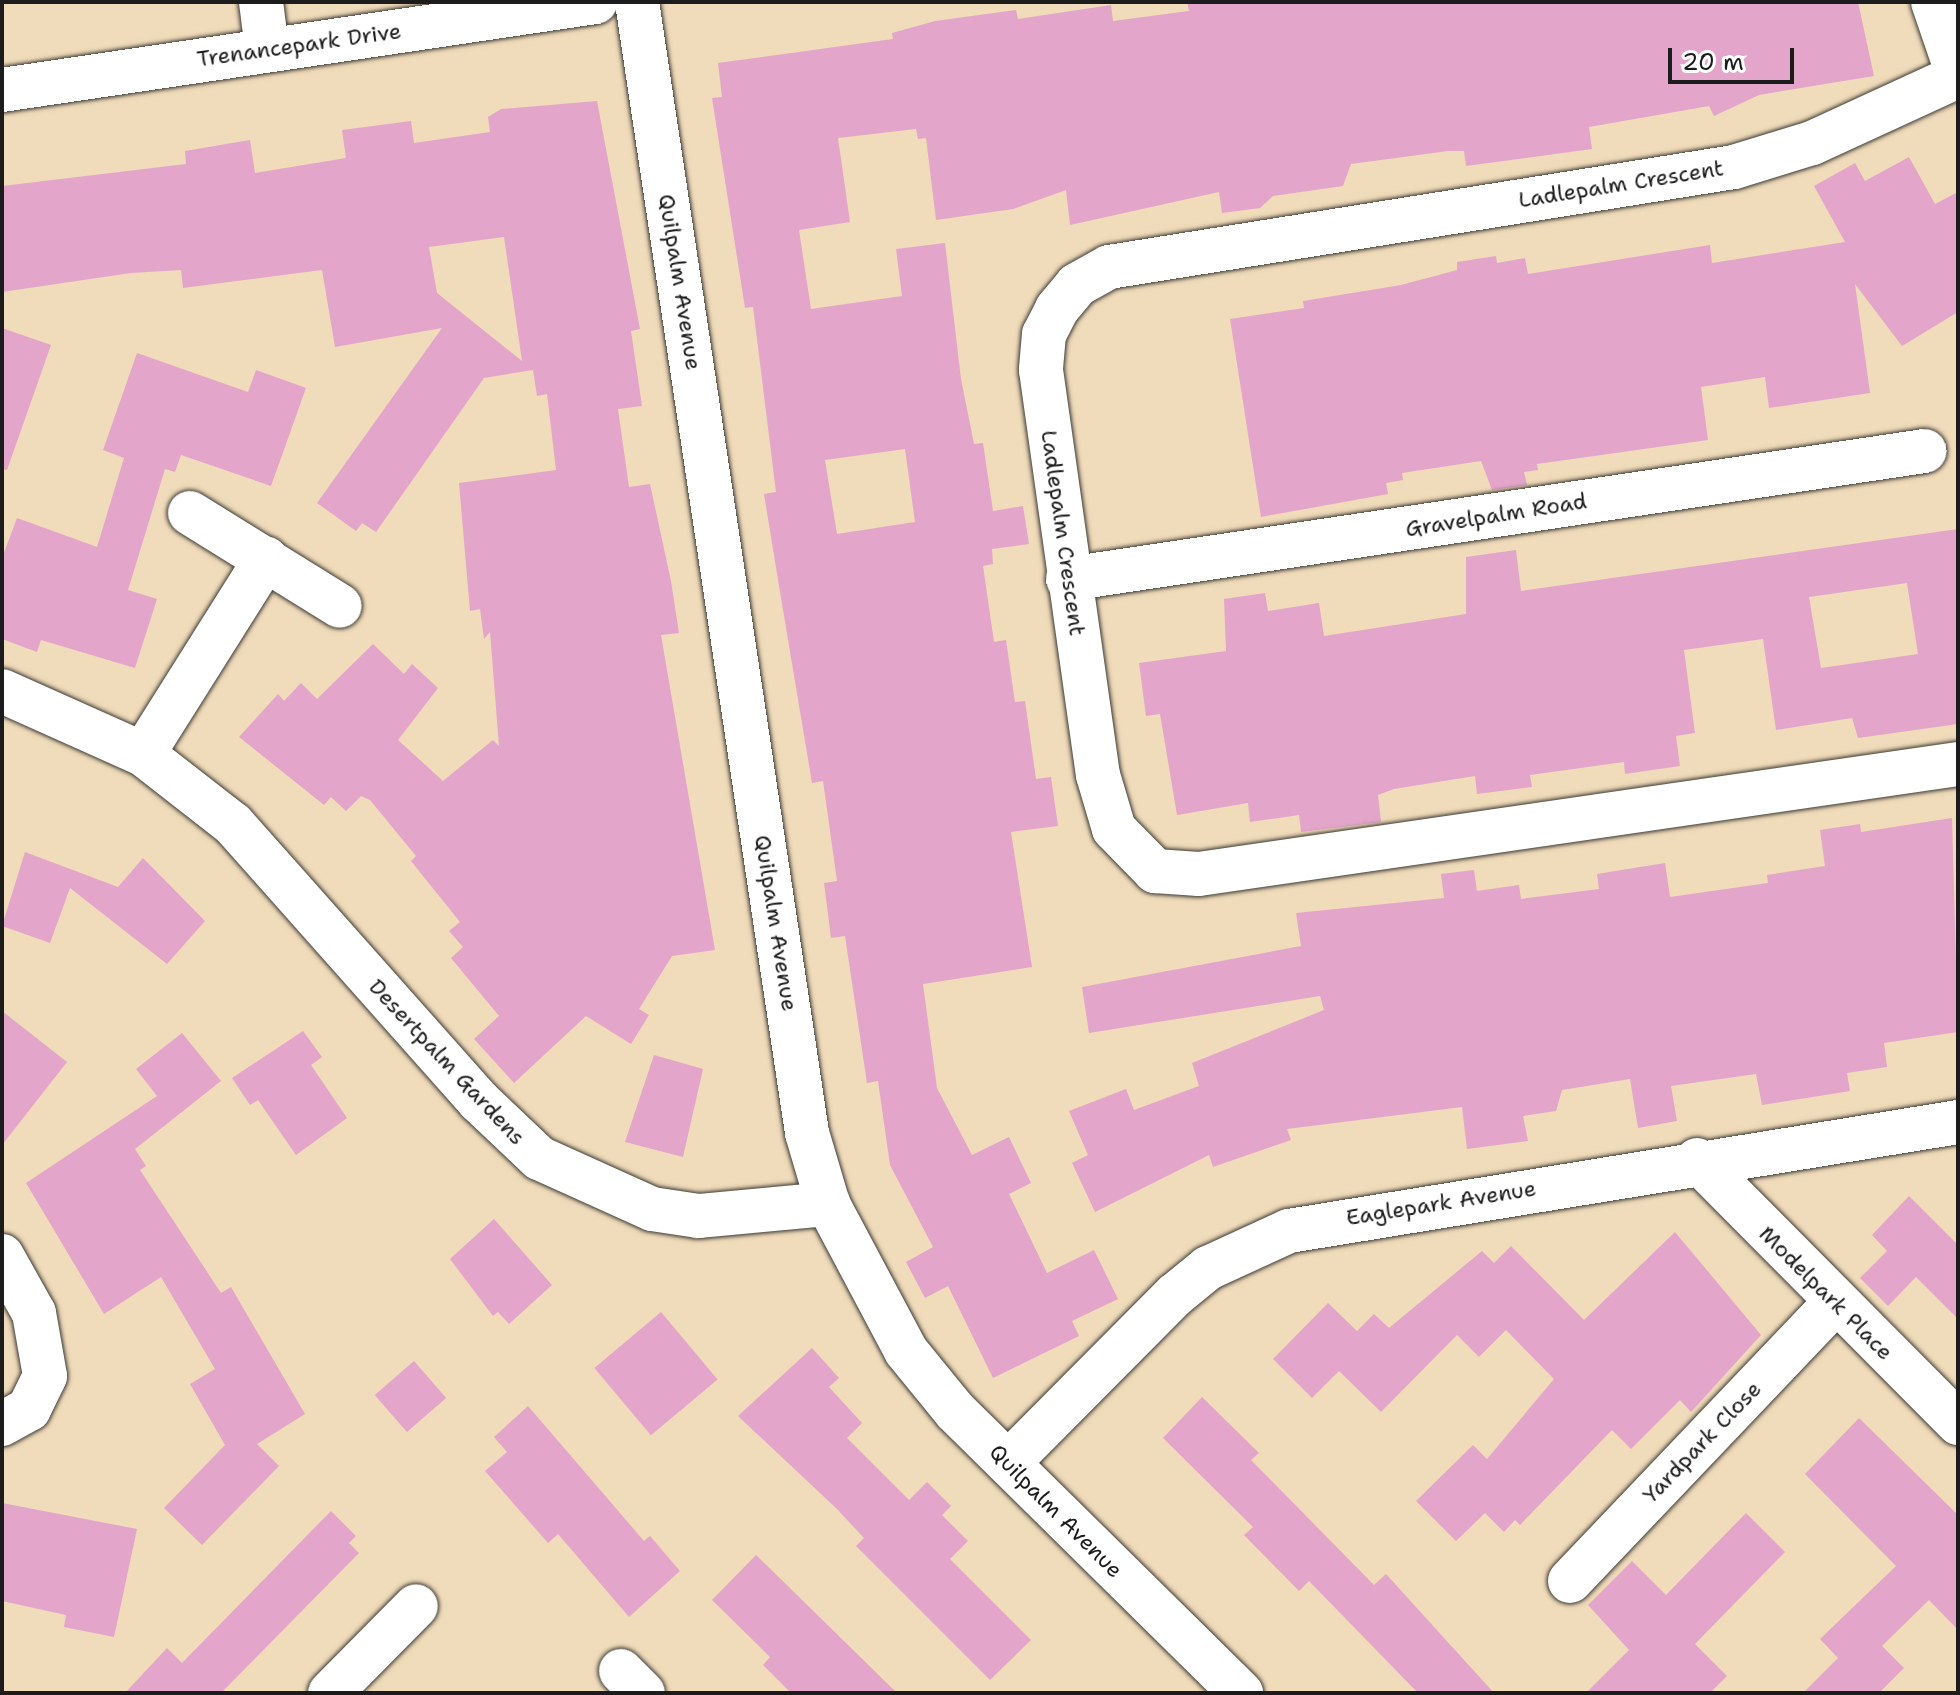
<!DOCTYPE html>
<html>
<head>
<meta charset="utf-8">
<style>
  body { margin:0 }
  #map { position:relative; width:1960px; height:1695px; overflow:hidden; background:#f0dbba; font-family:"Shantell Sans",sans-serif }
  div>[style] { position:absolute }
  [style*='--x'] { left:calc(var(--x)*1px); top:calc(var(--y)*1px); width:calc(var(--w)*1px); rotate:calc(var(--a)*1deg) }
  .building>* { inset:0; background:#e4a5ca; transform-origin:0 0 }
  .roads { filter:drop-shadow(0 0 2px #3c3934) drop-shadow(0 0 2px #3c3934) }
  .minor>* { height:44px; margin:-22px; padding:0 22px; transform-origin:22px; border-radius:22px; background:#fff }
  .tertiary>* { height:44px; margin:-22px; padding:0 22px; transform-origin:22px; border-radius:22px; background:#fff }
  span { translate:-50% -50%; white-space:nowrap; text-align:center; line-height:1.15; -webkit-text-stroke:7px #fff; paint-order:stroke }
  .street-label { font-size:22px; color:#1c1c1c }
  .frame { position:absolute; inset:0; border:4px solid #1c1c1c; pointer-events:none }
  .scale { position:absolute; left:1668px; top:48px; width:126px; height:36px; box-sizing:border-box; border:4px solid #1c1c1c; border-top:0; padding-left:10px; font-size:24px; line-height:28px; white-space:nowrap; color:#1c1c1c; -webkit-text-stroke:6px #fff; paint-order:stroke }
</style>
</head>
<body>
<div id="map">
  <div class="building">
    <div style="clip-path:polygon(evenodd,1187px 2px,1858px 2px,1874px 76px,1759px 95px,1714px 116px,1709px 106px,1589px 127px,1592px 149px,1466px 166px,1464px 151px,1448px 151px,1351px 164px,1343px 186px,1273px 196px,1260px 208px,1222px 213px,1219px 192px,1070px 225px,1066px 190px,1013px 209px,936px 220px,926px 138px,918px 139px,916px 129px,838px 138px,850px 222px,799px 230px,811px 309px,902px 296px,896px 249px,945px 243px,961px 379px,974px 444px,983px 443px,993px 511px,1023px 506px,1029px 544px,992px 549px,993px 564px,983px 566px,994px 642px,1006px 640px,1015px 702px,1025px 701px,1036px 779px,1051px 777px,1058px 826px,1011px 832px,1032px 967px,923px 984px,937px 1088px,972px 1155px,1009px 1137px,1031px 1183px,1009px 1194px,1047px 1273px,1094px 1250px,1118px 1299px,1072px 1321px,1079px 1336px,993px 1378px,948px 1286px,925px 1298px,906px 1262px,933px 1247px,890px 1165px,878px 1081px,867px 1083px,845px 936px,831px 938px,824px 883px,837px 881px,823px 781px,812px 783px,779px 586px,764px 494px,776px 492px,753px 307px,745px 308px,712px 98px,722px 97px,718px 63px,893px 39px,892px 33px,935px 21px,1016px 10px,1018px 19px,1111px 5px,1113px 21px,1189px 11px,1187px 2px,905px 449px,915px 522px,837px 534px,825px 460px,905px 449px)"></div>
    <div style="clip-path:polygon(evenodd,597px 101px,640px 329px,631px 331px,642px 406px,618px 409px,629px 487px,650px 484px,671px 581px,679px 633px,661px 635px,715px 950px,672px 956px,639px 1009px,649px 1015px,631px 1044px,586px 1016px,514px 1083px,474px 1039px,499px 1016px,451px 958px,463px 947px,449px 931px,460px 922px,411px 861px,416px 856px,370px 800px,361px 796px,346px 811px,331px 797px,324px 805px,239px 737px,278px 694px,284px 701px,301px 683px,317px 699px,373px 644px,404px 674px,412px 664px,438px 688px,398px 740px,443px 781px,493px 740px,499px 746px,490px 632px,484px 639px,480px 609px,470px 611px,459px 483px,556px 470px,547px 394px,537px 396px,533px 370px,484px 378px,376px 532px,362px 523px,356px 531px,317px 503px,442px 328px,335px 347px,322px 270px,183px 288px,181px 270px,131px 273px,2px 292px,2px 186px,186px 164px,185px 151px,250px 140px,255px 173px,346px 158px,342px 130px,411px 121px,414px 143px,490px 132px,488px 117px,501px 109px,597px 101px,504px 237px,522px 361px,437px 293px,429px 247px,504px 237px)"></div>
    <div style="clip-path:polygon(1909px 157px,1935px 204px,1958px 192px,1958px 312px,1902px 346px,1855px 284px,1870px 393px,1769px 408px,1765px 377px,1701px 387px,1708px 440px,1537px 464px,1538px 470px,1524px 472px,1527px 485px,1492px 490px,1481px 461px,1402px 473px,1403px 480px,1386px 483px,1388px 494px,1261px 517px,1230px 319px,1304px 308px,1303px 301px,1401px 285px,1457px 270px,1457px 262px,1496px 256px,1497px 263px,1525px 258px,1528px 274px,1710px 245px,1712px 263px,1845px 242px,1814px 186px,1855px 163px,1865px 181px)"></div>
    <div style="clip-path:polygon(2px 328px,51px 345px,7px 470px,2px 469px)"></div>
    <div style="clip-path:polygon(137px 353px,248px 392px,256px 370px,306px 388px,271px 486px,181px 455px,175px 472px,165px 469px,128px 590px,157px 599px,135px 668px,41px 640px,37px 652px,2px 639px,2px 558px,17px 518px,97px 547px,124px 458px,103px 450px)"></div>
    <div style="clip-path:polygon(evenodd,1958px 529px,1958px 724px,1858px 738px,1852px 718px,1776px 730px,1763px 639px,1684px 650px,1695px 733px,1676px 736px,1680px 766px,1625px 774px,1624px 762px,1530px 775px,1532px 787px,1477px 794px,1475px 776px,1394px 789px,1378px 795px,1381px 822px,1301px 832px,1299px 815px,1250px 822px,1248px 803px,1177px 815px,1160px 714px,1146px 716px,1139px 663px,1226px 651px,1224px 599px,1265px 593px,1268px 611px,1319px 603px,1324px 636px,1466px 614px,1466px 557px,1516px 550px,1521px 591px,1958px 529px,1907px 583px,1918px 654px,1821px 668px,1809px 597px,1907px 583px)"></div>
    <div style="clip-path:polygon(1952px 818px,1958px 1032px,1884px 1043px,1887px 1067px,1847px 1073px,1850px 1091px,1762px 1105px,1756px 1074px,1671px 1086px,1677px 1121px,1638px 1128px,1630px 1079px,1562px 1090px,1556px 1111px,1523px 1116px,1528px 1141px,1467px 1149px,1462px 1107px,1287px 1129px,1291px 1140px,1213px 1167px,1209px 1155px,1095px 1212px,1072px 1163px,1088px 1155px,1069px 1111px,1126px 1089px,1134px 1110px,1199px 1086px,1192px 1063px,1324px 1010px,1320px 996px,1089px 1033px,1082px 987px,1301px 946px,1296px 913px,1444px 898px,1441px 874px,1474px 870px,1477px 891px,1519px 885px,1521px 899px,1599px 889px,1597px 874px,1665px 863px,1670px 897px,1768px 883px,1767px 875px,1825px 866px,1820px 830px,1860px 824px,1861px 832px)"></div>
    <div style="clip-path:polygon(25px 852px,118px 887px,143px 858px,205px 921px,167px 964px,70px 888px,50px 943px,2px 926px)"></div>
    <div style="clip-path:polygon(2px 1011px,67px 1062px,2px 1145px)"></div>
    <div style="clip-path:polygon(303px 1031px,322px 1057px,311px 1065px,347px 1118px,296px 1155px,258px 1100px,250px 1105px,232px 1078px)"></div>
    <div style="clip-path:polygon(182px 1033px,221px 1081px,135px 1149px,146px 1166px,140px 1170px,221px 1293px,231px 1287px,305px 1414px,257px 1444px,279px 1466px,202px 1545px,164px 1508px,225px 1445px,190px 1384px,215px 1369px,161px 1277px,104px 1314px,26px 1183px,157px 1096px,136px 1069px)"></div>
    <div style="clip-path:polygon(654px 1055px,703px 1069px,683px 1157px,625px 1142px)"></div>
    <div style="clip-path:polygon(1909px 1196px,1958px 1245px,1958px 1319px,1916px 1277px,1888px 1306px,1860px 1278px,1887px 1251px,1872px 1235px)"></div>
    <div style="clip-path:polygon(494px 1219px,552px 1285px,509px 1324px,498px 1312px,493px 1316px,450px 1259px)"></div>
    <div style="clip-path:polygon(1675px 1232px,1761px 1335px,1691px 1412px,1680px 1400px,1631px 1449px,1612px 1430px,1520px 1525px,1515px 1520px,1504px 1532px,1485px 1513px,1456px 1541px,1416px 1501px,1473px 1445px,1487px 1459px,1554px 1379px,1506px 1330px,1479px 1357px,1457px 1335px,1381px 1412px,1339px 1371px,1312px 1398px,1273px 1359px,1328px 1303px,1357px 1331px,1374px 1314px,1389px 1328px,1482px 1251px,1494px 1263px,1511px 1246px,1584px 1320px)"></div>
    <div style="left:661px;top:1312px;width:88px;height:87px;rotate:50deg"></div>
    <div style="clip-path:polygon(812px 1348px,839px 1378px,829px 1387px,862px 1423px,847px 1438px,909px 1500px,927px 1482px,951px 1506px,942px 1515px,968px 1541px,950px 1559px,1031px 1640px,990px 1680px,856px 1546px,864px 1538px,837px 1509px,738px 1416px)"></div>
    <div style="left:414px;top:1361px;width:49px;height:52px;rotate:49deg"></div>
    <div style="clip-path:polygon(1202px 1397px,1259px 1453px,1251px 1460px,1374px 1585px,1386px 1574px,1494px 1693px,1418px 1693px,1309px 1581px,1299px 1591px,1244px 1535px,1253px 1527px,1163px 1438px)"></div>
    <div style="clip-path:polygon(528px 1406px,644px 1541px,650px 1536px,680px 1571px,629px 1617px,558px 1534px,548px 1543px,485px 1471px,507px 1452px,494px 1437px)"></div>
    <div style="clip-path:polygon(1859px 1418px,1958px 1515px,1958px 1630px,1929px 1600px,1882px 1646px,1904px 1668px,1879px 1693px,1803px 1693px,1838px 1658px,1820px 1639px,1896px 1566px,1805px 1474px)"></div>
    <div style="clip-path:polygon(2px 1503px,137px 1529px,114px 1637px,64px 1627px,66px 1615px,2px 1601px)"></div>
    <div style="clip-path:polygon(331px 1511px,356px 1536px,349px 1543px,359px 1553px,221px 1693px,125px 1693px,167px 1648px,182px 1663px)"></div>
    <div style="clip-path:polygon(1746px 1513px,1785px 1552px,1695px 1644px,1727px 1676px,1710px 1693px,1586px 1693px,1629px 1650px,1588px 1605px,1632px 1561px,1666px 1595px)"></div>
    <div style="clip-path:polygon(756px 1555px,897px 1693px,791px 1693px,763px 1665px,770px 1657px,712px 1600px)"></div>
  </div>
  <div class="roads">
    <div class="minor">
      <div style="--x:261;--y:2;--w:47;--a:82.7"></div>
      <div style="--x:637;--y:2;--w:1144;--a:81.45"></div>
      <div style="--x:807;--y:1133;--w:74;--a:73.5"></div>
      <div style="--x:828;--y:1204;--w:166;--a:62"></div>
      <div style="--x:906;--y:1351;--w:77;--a:50.8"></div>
      <div style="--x:955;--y:1411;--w:402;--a:44.6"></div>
      <div style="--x:1958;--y:76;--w:161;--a:155.3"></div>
      <div style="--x:1812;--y:143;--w:82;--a:162.9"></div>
      <div style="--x:1734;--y:167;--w:633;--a:170.91"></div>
      <div style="--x:1109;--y:267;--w:37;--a:151"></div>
      <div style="--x:1077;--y:285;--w:31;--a:130"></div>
      <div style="--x:1057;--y:309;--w:28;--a:117"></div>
      <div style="--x:1044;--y:334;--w:36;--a:95"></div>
      <div style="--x:1041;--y:370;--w:409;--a:82"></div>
      <div style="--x:1098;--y:775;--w:56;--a:73.5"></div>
      <div style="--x:1114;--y:829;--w:59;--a:45.7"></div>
      <div style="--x:1155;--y:871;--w:44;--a:3.9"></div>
      <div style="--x:1199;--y:874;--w:767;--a:-8.25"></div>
      <div style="--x:190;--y:513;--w:176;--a:31.8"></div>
      <div style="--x:1068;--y:579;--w:866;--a:-8.5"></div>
      <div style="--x:2;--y:691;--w:154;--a:24.1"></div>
      <div style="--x:143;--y:754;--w:114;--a:37.9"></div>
      <div style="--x:233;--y:824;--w:370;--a:48.4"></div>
      <div style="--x:479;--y:1101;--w:83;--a:43.5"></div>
      <div style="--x:539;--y:1158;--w:124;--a:24.3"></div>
      <div style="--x:652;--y:1209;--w:47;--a:8.7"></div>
      <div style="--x:698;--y:1216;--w:131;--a:-5.3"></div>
      <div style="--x:143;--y:754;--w:231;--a:-57.8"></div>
      <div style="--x:1697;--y:1160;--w:371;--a:45.2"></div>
      <div style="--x:2;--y:1256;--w:65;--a:60.7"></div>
      <div style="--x:34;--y:1313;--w:64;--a:80.1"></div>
      <div style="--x:45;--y:1376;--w:37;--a:116"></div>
      <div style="--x:29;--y:1409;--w:31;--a:151"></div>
      <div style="--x:1008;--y:1463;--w:237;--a:-45.2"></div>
      <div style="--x:1175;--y:1295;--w:43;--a:-39.3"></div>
      <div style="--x:1208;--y:1268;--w:89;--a:-24.6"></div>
      <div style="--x:1289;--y:1231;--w:678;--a:-9.25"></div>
      <div style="--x:1570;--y:1581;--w:384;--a:-46.4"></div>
      <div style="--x:621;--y:1671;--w:31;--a:45"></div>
      <div style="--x:330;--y:1693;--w:122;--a:-45.3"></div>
    </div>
    <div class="tertiary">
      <div style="--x:1933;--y:2;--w:77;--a:71.1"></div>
      <div style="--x:2;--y:90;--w:600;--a:-8.43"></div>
    </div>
  </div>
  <div class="street-label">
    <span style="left:299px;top:45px;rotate:-8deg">Trenancepark Drive</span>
    <span style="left:1621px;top:184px;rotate:-9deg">Ladlepalm Crescent</span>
    <span style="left:680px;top:282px;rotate:81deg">Quilpalm Avenue</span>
    <span style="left:1496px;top:515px;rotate:-9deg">Gravelpalm Road</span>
    <span style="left:1063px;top:533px;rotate:82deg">Ladlepalm Crescent</span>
    <span style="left:776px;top:923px;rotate:81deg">Quilpalm Avenue</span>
    <span style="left:447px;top:1062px;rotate:47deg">Desertpalm Gardens</span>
    <span style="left:1441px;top:1203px;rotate:-9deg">Eaglepark Avenue</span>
    <span style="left:1826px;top:1293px;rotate:45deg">Modelpark Place</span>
    <span style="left:1702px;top:1442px;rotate:-46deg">Yardpark Close</span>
    <span style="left:1056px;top:1511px;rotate:45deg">Quilpalm Avenue</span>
  </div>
  <div class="frame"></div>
  <div class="scale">20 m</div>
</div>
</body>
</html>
